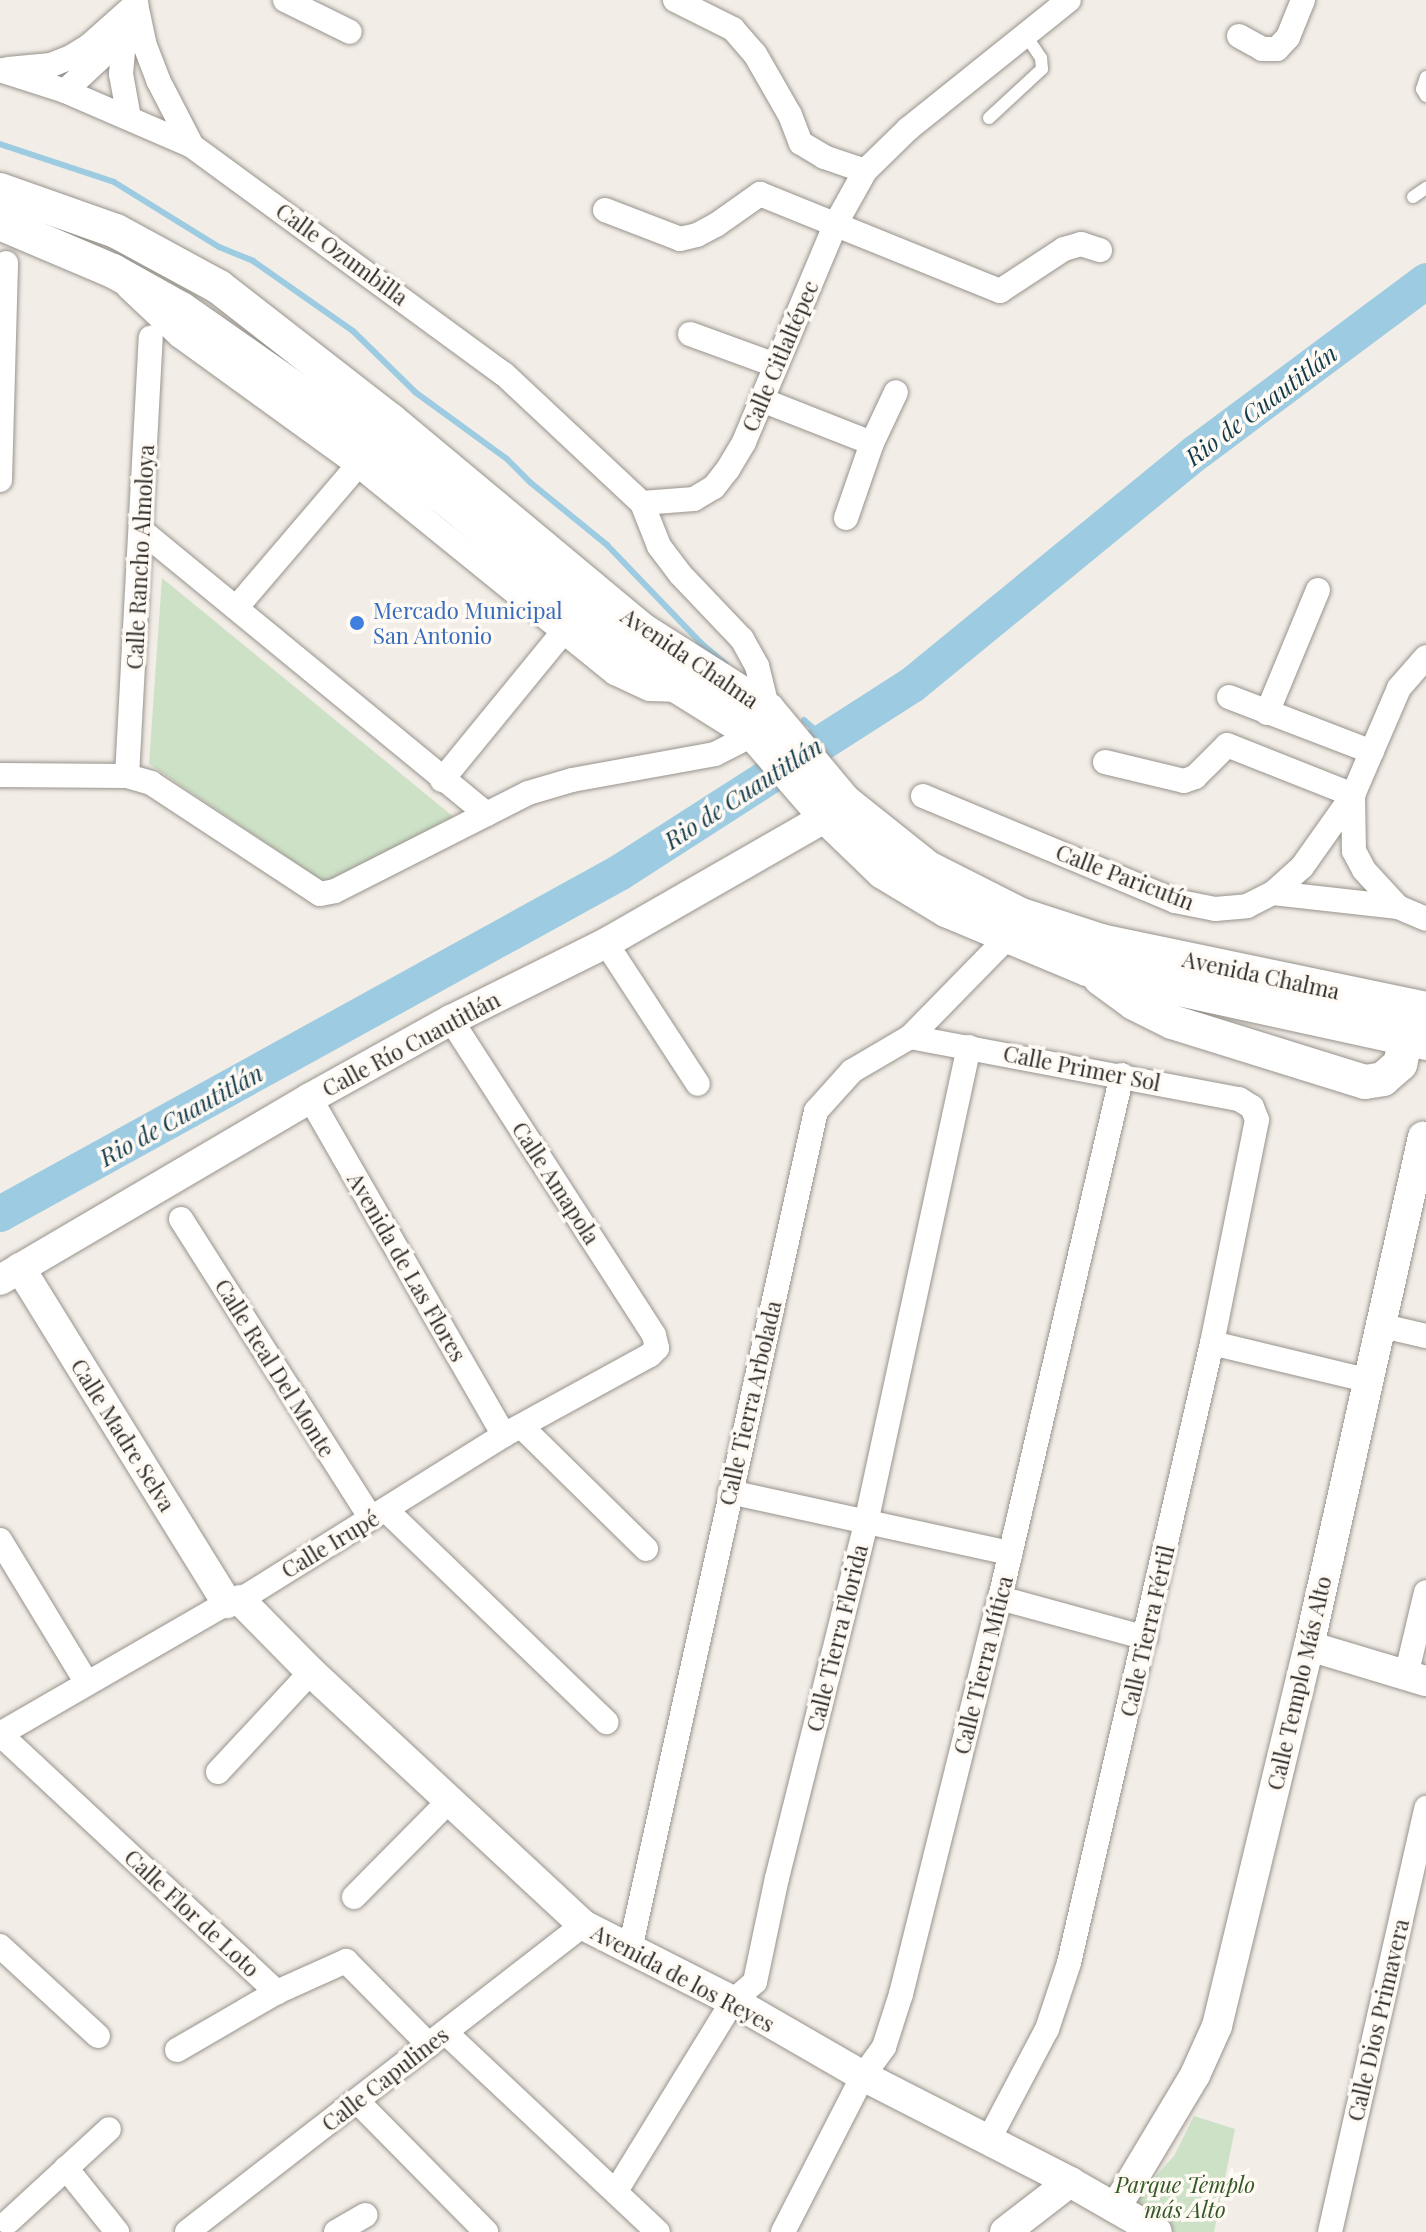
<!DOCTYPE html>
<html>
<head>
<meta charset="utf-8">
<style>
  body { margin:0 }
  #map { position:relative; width:1426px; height:2232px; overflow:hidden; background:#f2ede6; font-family:"Playfair Display",serif }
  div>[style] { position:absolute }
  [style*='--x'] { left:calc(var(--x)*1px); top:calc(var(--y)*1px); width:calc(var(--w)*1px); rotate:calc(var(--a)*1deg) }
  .green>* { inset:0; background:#cde1c6 }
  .stream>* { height:6px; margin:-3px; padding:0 3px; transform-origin:3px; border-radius:3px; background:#9dcce2 }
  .river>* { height:36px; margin:-18px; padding:0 18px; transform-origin:18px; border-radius:18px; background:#9dcce2 }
  .roads { filter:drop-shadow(0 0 2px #98938d) drop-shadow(0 0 2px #98938d) }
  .service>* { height:12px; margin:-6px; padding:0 6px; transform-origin:6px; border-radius:6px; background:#fff }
  .minor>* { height:24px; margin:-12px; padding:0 12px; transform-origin:12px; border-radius:12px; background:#fff }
  .tertiary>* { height:30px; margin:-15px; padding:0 15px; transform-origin:15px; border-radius:15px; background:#fff }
  .secondary>* { height:34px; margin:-17px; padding:0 17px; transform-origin:17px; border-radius:17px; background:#fff }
  .dots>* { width:22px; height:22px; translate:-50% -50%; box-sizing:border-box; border:4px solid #fffaf4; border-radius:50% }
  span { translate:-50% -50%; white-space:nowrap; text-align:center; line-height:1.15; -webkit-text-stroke:7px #fffaf4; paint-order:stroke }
  .street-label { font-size:22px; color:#302e2b }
  .shop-label { font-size:22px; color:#366cbe }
  .left { translate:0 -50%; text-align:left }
  .park-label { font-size:22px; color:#335825; font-style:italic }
  .water-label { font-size:24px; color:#123a4b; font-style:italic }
</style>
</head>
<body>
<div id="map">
  <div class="green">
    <div style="clip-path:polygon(162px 578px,461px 823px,327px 884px,149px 764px)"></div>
    <div style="clip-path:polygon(1194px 2116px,1235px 2129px,1214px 2232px,1173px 2232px,1128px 2207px,1174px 2156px)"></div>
  </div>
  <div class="stream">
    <div style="--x:0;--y:144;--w:120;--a:18.4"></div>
    <div style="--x:114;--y:182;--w:123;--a:31.8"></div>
    <div style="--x:219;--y:247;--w:37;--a:22"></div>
    <div style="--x:253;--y:261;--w:122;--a:35"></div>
    <div style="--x:353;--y:331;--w:87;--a:44.5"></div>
    <div style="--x:415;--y:392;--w:114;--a:36.1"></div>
    <div style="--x:507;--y:459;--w:34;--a:45"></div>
    <div style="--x:531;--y:483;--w:98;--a:39.2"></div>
    <div style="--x:607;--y:545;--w:137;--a:46.2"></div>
    <div style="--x:702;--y:644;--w:31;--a:40"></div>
    <div style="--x:804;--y:720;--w:30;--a:42"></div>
  </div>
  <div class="river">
    <div style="--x:0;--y:1214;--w:707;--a:-28.85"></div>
    <div style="--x:619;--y:873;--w:348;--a:-32.7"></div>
    <div style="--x:912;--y:685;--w:368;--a:-39.3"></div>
    <div style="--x:1197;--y:452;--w:286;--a:-36.7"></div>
  </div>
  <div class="roads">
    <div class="service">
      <div style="--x:1426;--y:77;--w:13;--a:108"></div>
      <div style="--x:1422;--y:89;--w:8;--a:60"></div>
      <div style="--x:989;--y:118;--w:72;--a:-42.8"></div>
      <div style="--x:1042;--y:69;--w:11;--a:-95"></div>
      <div style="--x:1041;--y:58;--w:30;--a:-124"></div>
      <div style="--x:1413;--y:197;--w:16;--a:-35"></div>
    </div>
    <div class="minor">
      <div style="--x:285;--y:0;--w:72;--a:26.2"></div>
      <div style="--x:675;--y:0;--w:65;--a:26.6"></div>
      <div style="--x:733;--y:29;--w:33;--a:49"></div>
      <div style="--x:755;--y:54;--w:70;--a:60.2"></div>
      <div style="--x:790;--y:115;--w:30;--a:69"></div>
      <div style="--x:801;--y:143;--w:27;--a:31"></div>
      <div style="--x:824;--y:157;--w:43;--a:18.9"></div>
      <div style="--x:1239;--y:36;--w:26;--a:29"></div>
      <div style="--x:1262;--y:49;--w:15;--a:0"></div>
      <div style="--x:1277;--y:49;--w:16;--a:-47"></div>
      <div style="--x:1288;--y:37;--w:40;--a:-68"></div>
      <div style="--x:8;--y:69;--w:43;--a:-5.3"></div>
      <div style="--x:51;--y:65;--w:22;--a:-22"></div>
      <div style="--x:71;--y:57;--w:22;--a:-32"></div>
      <div style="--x:90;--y:45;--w:62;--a:-41.7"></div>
      <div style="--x:136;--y:4;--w:40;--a:78"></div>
      <div style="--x:144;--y:43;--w:40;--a:69"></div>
      <div style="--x:158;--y:80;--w:74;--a:62.7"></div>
      <div style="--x:0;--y:70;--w:68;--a:17.9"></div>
      <div style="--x:65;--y:91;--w:138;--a:23.4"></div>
      <div style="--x:192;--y:146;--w:386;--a:36.2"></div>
      <div style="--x:504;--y:374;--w:189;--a:43.1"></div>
      <div style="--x:642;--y:503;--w:46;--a:68.4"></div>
      <div style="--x:659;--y:546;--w:35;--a:53"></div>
      <div style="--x:680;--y:574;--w:90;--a:46.4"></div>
      <div style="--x:742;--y:639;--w:31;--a:61"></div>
      <div style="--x:757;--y:666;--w:45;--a:76"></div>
      <div style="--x:65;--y:91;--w:81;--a:-43"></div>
      <div style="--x:129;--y:118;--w:45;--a:-100.3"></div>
      <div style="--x:121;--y:74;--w:38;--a:-85"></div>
      <div style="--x:124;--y:36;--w:31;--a:-69"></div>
      <div style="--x:605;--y:210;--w:80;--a:21.1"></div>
      <div style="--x:680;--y:239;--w:17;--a:-13"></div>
      <div style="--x:697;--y:235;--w:21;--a:-28"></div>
      <div style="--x:716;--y:225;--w:54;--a:-35.2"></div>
      <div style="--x:760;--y:194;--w:259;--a:22"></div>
      <div style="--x:1000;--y:291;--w:77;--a:-33.3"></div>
      <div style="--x:1064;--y:249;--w:18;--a:-16"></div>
      <div style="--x:1081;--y:244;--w:20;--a:18"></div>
      <div style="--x:128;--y:287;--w:71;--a:43.3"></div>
      <div style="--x:180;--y:336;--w:220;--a:35.9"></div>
      <div style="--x:358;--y:465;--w:331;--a:39"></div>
      <div style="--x:615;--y:673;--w:38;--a:25"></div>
      <div style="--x:650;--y:689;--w:31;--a:2"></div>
      <div style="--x:690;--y:334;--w:90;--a:20"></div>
      <div style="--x:762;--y:400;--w:118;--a:21.4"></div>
      <div style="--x:0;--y:480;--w:217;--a:-88.4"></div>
      <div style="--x:642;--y:503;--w:52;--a:-4.4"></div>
      <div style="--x:694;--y:499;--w:23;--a:-31"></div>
      <div style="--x:714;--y:487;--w:23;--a:-52"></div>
      <div style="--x:728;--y:469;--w:31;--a:-59"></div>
      <div style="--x:744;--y:442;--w:235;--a:-67.2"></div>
      <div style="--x:835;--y:225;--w:62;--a:-60.9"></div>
      <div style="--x:865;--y:171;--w:60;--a:-44.3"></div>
      <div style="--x:908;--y:129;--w:206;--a:-38.7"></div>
      <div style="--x:846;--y:518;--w:79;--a:-70.9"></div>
      <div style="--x:872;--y:443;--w:56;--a:-64.8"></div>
      <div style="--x:142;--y:531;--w:446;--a:39.4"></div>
      <div style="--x:236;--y:608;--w:188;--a:-49.5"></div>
      <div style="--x:1229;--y:697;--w:153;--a:21"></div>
      <div style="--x:1267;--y:713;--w:133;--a:-67.5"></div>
      <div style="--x:1105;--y:762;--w:81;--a:13.5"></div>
      <div style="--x:1184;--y:781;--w:12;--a:-20"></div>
      <div style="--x:1195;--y:777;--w:45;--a:-45"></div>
      <div style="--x:1227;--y:745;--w:136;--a:21.6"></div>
      <div style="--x:0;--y:775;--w:127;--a:0.5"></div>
      <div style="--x:127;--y:776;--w:25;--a:16"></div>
      <div style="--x:151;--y:783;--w:202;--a:33.3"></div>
      <div style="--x:320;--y:894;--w:15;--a:-11"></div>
      <div style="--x:335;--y:891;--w:216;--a:-26.9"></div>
      <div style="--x:528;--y:793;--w:46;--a:-16.5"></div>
      <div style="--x:572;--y:780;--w:145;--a:-10.3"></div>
      <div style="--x:715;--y:754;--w:44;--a:-27.1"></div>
      <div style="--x:127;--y:776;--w:439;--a:-86.9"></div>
      <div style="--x:442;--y:780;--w:191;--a:-50.7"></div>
      <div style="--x:1353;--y:795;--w:56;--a:89"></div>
      <div style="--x:1354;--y:851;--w:21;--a:62"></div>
      <div style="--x:1364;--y:870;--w:50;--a:47.4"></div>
      <div style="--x:923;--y:796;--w:273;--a:22.6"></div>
      <div style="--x:1175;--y:901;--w:41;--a:11.3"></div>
      <div style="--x:1215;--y:909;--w:32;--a:-5"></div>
      <div style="--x:1247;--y:906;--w:29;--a:-27"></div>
      <div style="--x:1273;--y:893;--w:126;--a:6.4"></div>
      <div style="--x:1398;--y:907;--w:30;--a:23"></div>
      <div style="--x:1273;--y:893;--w:39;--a:-42"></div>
      <div style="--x:1302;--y:867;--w:88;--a:-54.7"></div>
      <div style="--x:1353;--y:795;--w:116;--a:-66.7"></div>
      <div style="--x:1399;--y:688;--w:41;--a:-48.9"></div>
      <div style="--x:606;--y:943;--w:168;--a:56.9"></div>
      <div style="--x:910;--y:1037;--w:335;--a:10.7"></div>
      <div style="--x:1239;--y:1099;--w:15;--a:32"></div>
      <div style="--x:1252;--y:1107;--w:14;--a:69"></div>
      <div style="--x:1257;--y:1120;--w:227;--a:101.4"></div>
      <div style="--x:1212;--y:1343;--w:636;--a:102.99"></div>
      <div style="--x:1069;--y:1963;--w:70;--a:108.4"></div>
      <div style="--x:1047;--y:2029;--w:127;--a:117.8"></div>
      <div style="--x:310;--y:1098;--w:389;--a:60.1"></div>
      <div style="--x:181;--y:1219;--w:353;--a:57.6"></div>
      <div style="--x:1383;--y:1326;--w:44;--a:13.1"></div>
      <div style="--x:1212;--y:1343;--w:158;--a:13.5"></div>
      <div style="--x:522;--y:1427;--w:174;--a:44.5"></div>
      <div style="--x:730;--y:1492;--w:287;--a:12.3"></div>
      <div style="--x:386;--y:1510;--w:306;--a:43.9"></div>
      <div style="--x:0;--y:1540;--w:167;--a:58.7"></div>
      <div style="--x:1000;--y:1598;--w:151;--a:15.3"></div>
      <div style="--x:1406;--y:1676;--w:86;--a:-76.6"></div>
      <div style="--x:0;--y:1734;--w:262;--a:-30"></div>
      <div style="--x:227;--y:1603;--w:13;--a:-13"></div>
      <div style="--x:240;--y:1600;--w:311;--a:-32"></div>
      <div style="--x:504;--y:1435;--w:166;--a:-28.7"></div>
      <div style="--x:650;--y:1355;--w:10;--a:-45"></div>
      <div style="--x:657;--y:1348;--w:13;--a:-103"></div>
      <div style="--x:654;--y:1335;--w:375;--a:-122.8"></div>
      <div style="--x:0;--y:1734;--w:379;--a:43"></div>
      <div style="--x:218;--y:1772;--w:137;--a:-47.1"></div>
      <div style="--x:354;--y:1897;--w:136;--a:-45.3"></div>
      <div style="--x:0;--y:1946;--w:133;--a:42.6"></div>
      <div style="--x:630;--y:1949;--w:858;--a:-77.49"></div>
      <div style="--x:816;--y:1111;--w:54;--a:-48"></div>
      <div style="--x:852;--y:1071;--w:67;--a:-30.4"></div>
      <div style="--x:910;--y:1037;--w:139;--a:-45.6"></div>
      <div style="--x:445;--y:2032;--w:292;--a:43.2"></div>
      <div style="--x:177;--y:2050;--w:116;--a:-30.1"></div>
      <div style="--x:277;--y:1992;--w:76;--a:-24.2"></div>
      <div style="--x:346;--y:1961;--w:118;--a:45.3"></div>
      <div style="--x:357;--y:2101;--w:184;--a:45.4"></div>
      <div style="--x:66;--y:2168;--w:82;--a:51.4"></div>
      <div style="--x:616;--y:2191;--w:223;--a:-58.4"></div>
      <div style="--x:733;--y:2001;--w:29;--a:-41"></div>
      <div style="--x:755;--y:1982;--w:106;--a:-78.1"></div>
      <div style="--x:777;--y:1878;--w:366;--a:-75.9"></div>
      <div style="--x:866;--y:1523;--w:487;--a:-77.8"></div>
      <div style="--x:8;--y:2222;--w:137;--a:-42.6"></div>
      <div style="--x:187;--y:2232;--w:501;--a:-37.78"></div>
      <div style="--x:336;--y:2232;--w:34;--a:-30"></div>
      <div style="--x:783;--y:2232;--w:175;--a:-62.9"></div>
      <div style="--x:863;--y:2076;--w:36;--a:-54"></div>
      <div style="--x:884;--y:2047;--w:56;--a:-72.2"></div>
      <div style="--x:901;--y:1994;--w:408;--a:-76"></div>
      <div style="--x:1000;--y:1598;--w:537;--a:-76.87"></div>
      <div style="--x:1330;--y:2232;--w:435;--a:-77.2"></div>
    </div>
    <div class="tertiary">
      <div style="--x:20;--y:1268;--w:394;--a:58.3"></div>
      <div style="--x:0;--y:1280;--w:359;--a:-30.4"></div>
      <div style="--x:310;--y:1098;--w:161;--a:-29"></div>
      <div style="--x:451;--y:1020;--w:173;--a:-26.4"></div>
      <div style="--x:606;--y:943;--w:254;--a:-29.8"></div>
      <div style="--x:240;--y:1600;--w:101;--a:45.4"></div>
      <div style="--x:311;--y:1672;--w:371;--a:42.9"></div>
      <div style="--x:583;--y:1925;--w:168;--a:26.9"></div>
      <div style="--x:733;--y:2001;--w:150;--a:30"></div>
      <div style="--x:863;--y:2076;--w:233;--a:27.1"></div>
      <div style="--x:1070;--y:2182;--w:100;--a:29.9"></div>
      <div style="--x:1309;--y:1646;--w:122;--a:16.7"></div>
      <div style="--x:1116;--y:2207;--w:154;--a:-59.1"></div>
      <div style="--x:1195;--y:2075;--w:54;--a:-65.8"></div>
      <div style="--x:1217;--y:2026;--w:391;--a:-76.4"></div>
      <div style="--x:1309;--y:1646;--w:522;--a:-77.38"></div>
      <div style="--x:1005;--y:2232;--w:82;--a:-37.6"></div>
    </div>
    <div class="secondary">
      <div style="--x:0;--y:190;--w:123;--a:19.5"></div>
      <div style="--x:116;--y:231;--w:117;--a:28.5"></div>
      <div style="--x:219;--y:287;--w:217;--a:37.9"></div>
      <div style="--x:390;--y:420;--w:328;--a:39.8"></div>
      <div style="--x:642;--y:630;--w:149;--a:32.4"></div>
      <div style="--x:768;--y:710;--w:119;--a:50.1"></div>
      <div style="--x:844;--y:801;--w:107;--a:38.6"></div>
      <div style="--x:928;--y:868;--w:104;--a:26.8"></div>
      <div style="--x:1021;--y:915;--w:84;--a:18"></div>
      <div style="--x:1101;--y:941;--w:332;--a:11.8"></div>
      <div style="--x:0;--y:223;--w:123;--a:23"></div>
      <div style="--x:113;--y:271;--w:78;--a:29.2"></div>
      <div style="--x:181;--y:309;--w:150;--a:35"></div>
      <div style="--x:304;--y:395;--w:181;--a:36.2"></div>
      <div style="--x:450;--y:502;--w:264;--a:39.8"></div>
      <div style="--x:653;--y:671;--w:119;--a:32"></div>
      <div style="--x:754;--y:734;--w:110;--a:49.1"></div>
      <div style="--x:826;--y:817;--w:79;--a:44"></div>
      <div style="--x:883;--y:872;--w:74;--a:31.1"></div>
      <div style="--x:946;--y:910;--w:153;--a:22.7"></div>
      <div style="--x:1087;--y:969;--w:347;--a:12.3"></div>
      <div style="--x:1100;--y:978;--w:42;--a:36.3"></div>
      <div style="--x:1134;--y:1003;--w:42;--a:26.6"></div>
      <div style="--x:1172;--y:1022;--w:202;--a:17.3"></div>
      <div style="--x:1365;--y:1082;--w:18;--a:-9"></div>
      <div style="--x:1383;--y:1079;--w:23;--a:-41"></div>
      <div style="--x:1400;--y:1064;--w:47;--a:-76.6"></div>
    </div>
  </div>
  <div class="dots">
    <div style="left:357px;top:623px;background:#3f7fe0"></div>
  </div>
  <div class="street-label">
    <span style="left:342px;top:254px;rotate:36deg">Calle Ozumbilla</span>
    <span style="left:780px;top:356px;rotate:-67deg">Calle Citlaltépec</span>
    <span style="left:140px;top:557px;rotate:-87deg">Calle Rancho Almoloya</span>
    <span style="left:690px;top:658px;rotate:34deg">Avenida Chalma</span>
    <span style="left:1125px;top:877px;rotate:21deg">Calle Paricutín</span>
    <span style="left:1261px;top:975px;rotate:12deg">Avenida Chalma</span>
    <span style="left:411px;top:1044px;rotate:-28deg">Calle Río Cuautitlán</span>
    <span style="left:1082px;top:1068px;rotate:11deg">Calle Primer Sol</span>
    <span style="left:556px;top:1183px;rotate:57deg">Calle Amapola</span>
    <span style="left:407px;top:1267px;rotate:60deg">Avenida de Las Flores</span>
    <span style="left:275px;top:1368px;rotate:58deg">Calle Real Del Monte</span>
    <span style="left:750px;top:1403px;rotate:-77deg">Calle Tierra Arbolada</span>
    <span style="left:123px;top:1435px;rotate:58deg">Calle Madre Selva</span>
    <span style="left:330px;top:1544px;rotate:-31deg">Calle Irupé</span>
    <span style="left:1147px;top:1631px;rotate:-77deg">Calle Tierra Fértil</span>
    <span style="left:837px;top:1638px;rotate:-76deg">Calle Tierra Florida</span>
    <span style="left:983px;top:1665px;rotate:-76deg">Calle Tierra Mítica</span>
    <span style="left:1299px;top:1683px;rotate:-77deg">Calle Templo Más Alto</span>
    <span style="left:192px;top:1913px;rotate:43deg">Calle Flor de Loto</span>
    <span style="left:683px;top:1978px;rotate:28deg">Avenida de los Reyes</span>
    <span style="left:1378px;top:2020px;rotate:-77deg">Calle Dios Primavera</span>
    <span style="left:385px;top:2079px;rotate:-38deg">Calle Capulines</span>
  </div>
  <div class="shop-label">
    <span class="left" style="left:373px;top:623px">Mercado Municipal<br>San Antonio</span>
  </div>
  <div class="park-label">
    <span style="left:1185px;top:2197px">Parque Templo<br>más Alto</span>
  </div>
  <div class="water-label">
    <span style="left:1261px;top:405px;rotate:-37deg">Rio de Cuautitlán</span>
    <span style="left:743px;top:793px;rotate:-33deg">Rio de Cuautitlán</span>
    <span style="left:181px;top:1115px;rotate:-29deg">Rio de Cuautitlán</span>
  </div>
</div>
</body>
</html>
